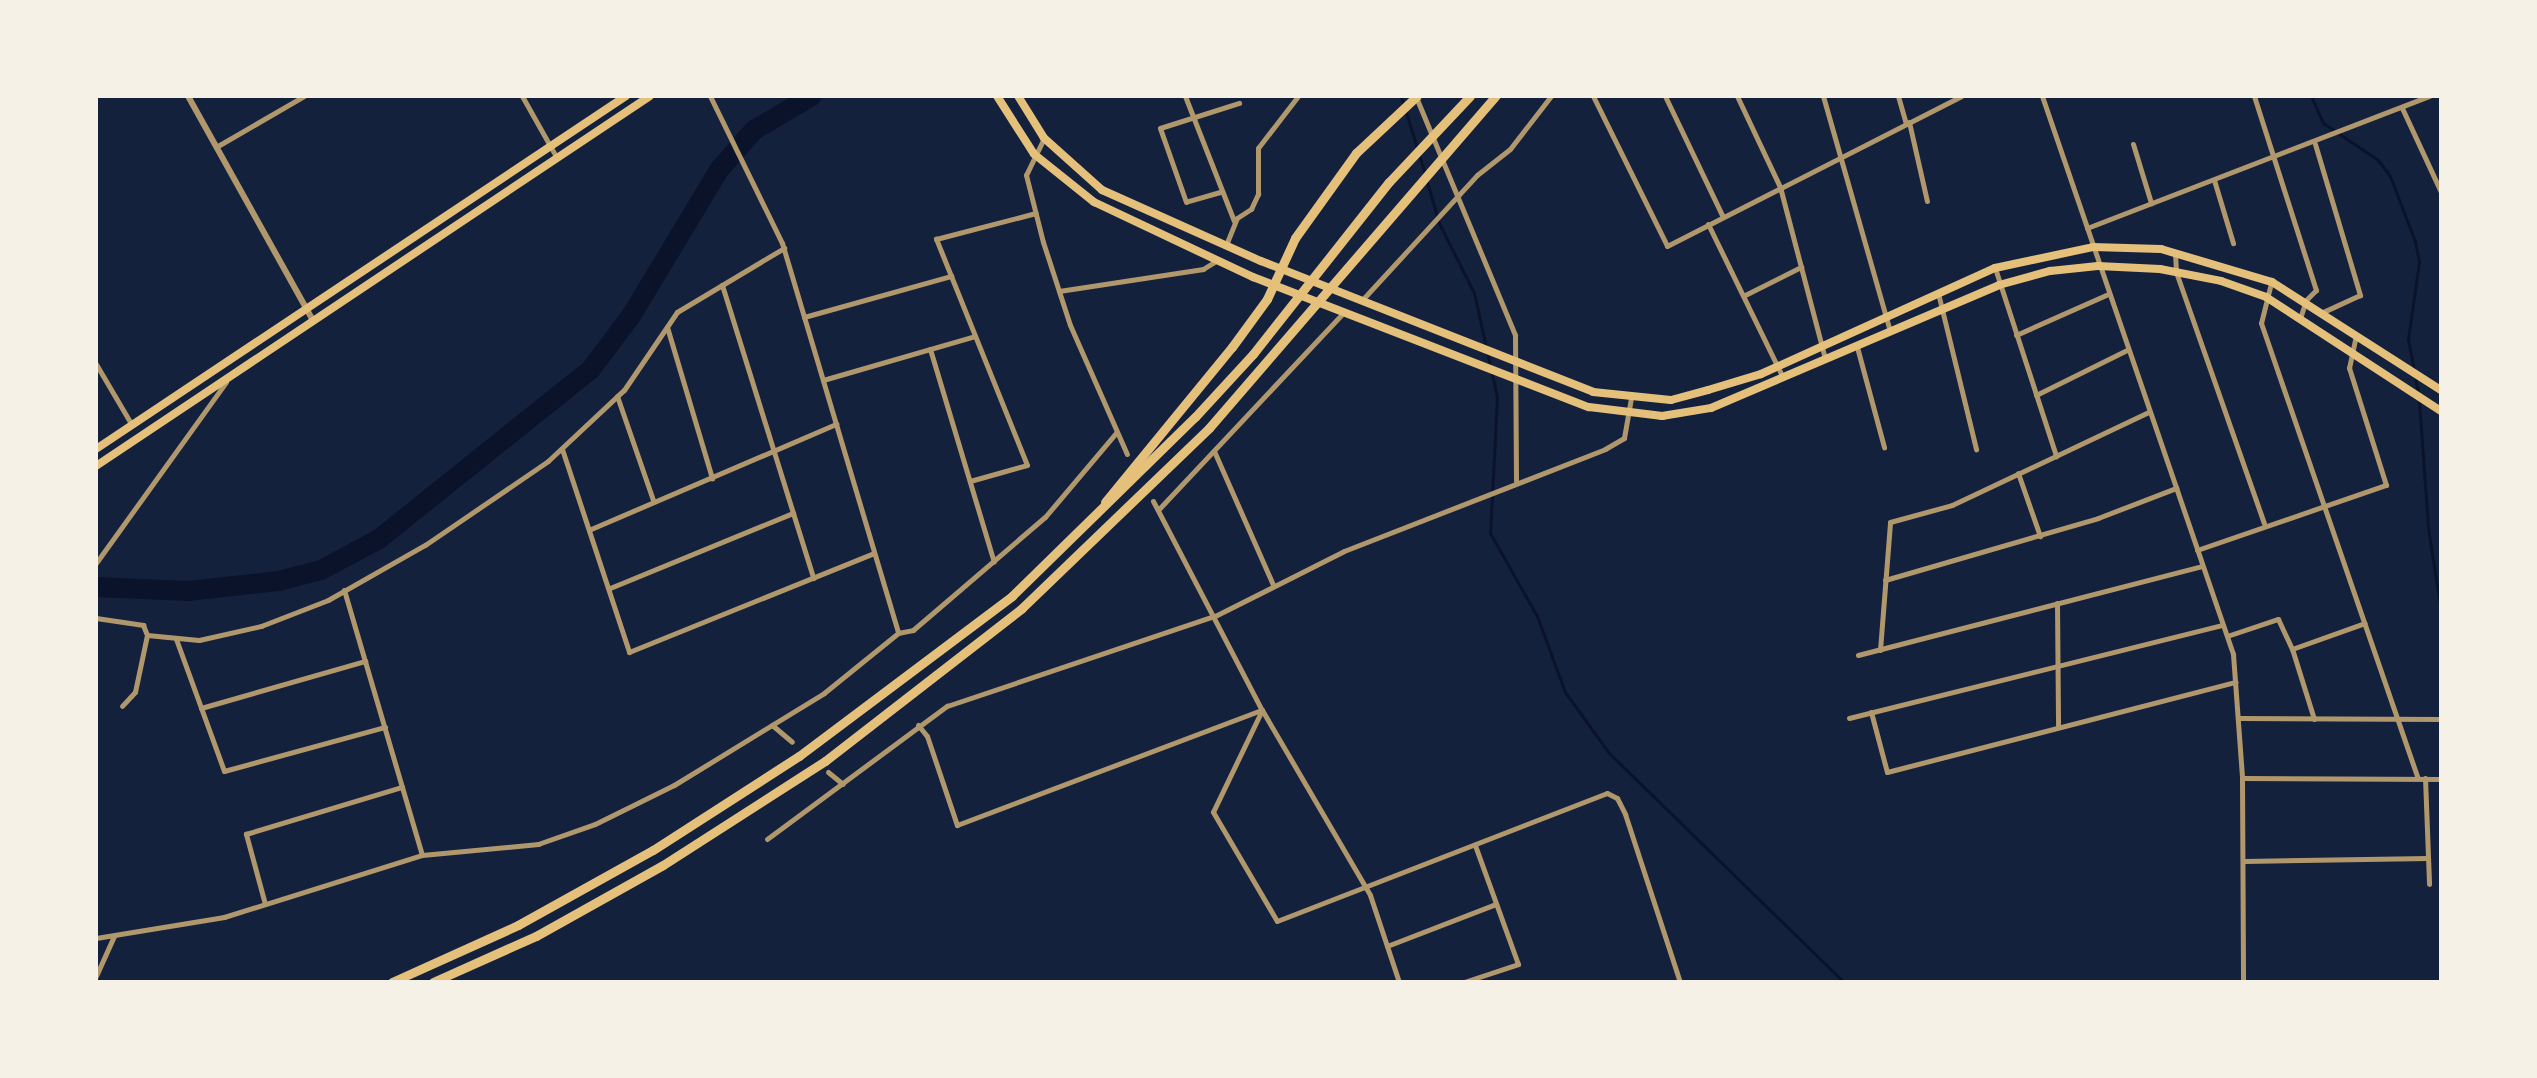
<!DOCTYPE html>
<html>
<head>
<meta charset="utf-8">
<style>
  body { margin:0 }
  #map { position:relative; width:2537px; height:1078px; overflow:hidden; background:#14213d; font-family:"DejaVu Sans",sans-serif }
  div>[style] { position:absolute }
  [style*='--x'] { left:calc(var(--x)*1px); top:calc(var(--y)*1px); width:calc(var(--w)*1px); rotate:calc(var(--a)*1deg) }
  .stream>* { height:3px; margin:-1.5px; padding:0 1.5px; transform-origin:1.5px; border-radius:1.5px; background:#0b132b }
  .river>* { height:20px; margin:-10px; padding:0 10px; transform-origin:10px; border-radius:10px; background:#0b132b }
  .minor>* { height:5px; margin:-2.5px; padding:0 2.5px; transform-origin:2.5px; border-radius:2.5px; background:#b1986c }
  .tertiary>* { height:6px; margin:-3px; padding:0 3px; transform-origin:3px; border-radius:3px; background:#b1986c }
  .primary>* { height:8px; margin:-4px; padding:0 4px; transform-origin:4px; border-radius:4px; background:#e5c07b }
  .trunk>* { height:8px; margin:-4px; padding:0 4px; transform-origin:4px; border-radius:4px; background:#e5c07b }
  .motorway>* { height:9px; margin:-4.5px; padding:0 4.5px; transform-origin:4.5px; border-radius:4.5px; background:#e5c07b }
  span { translate:-50% -50%; white-space:nowrap; text-align:center; line-height:1.15; -webkit-text-stroke:7px #f6f1e7; paint-order:stroke }
  .frame { position:absolute; inset:0; border:98px solid #f6f1e7; pointer-events:none }
</style>
</head>
<body>
<div id="map">
  <div class="stream">
    <div style="--x:1401;--y:96;--w:54;--a:72.9"></div>
    <div style="--x:2311;--y:96;--w:30;--a:66"></div>
    <div style="--x:2323;--y:123;--w:66;--a:33.9"></div>
    <div style="--x:2378;--y:160;--w:20;--a:53"></div>
    <div style="--x:2390;--y:176;--w:70;--a:69"></div>
    <div style="--x:2415;--y:241;--w:21;--a:79"></div>
    <div style="--x:2419;--y:262;--w:78;--a:98.1"></div>
    <div style="--x:2408;--y:339;--w:32;--a:79"></div>
    <div style="--x:1419;--y:155;--w:20;--a:72"></div>
    <div style="--x:1427;--y:182;--w:43;--a:73.7"></div>
    <div style="--x:1439;--y:223;--w:78;--a:63.4"></div>
    <div style="--x:1474;--y:293;--w:107;--a:77.5"></div>
    <div style="--x:1497;--y:397;--w:136;--a:92.9"></div>
    <div style="--x:1490;--y:533;--w:95;--a:60.5"></div>
    <div style="--x:1537;--y:616;--w:81;--a:69.8"></div>
    <div style="--x:1565;--y:692;--w:75;--a:54.2"></div>
    <div style="--x:1609;--y:753;--w:328;--a:44.3"></div>
    <div style="--x:2415;--y:377;--w:16;--a:79"></div>
    <div style="--x:2419;--y:401;--w:127;--a:85.9"></div>
    <div style="--x:2428;--y:528;--w:84;--a:81.1"></div>
  </div>
  <div class="river">
    <div style="--x:96;--y:587;--w:92;--a:2.5"></div>
    <div style="--x:188;--y:591;--w:91;--a:-6.3"></div>
    <div style="--x:278;--y:581;--w:44;--a:-14.3"></div>
    <div style="--x:321;--y:570;--w:66;--a:-28.1"></div>
    <div style="--x:379;--y:539;--w:272;--a:-38.7"></div>
    <div style="--x:591;--y:369;--w:66;--a:-53"></div>
    <div style="--x:631;--y:316;--w:170;--a:-58.9"></div>
    <div style="--x:719;--y:170;--w:53;--a:-48.8"></div>
    <div style="--x:754;--y:130;--w:67;--a:-30.4"></div>
  </div>
  <div class="minor">
    <div style="--x:522;--y:96;--w:71;--a:60.6"></div>
    <div style="--x:710;--y:96;--w:164;--a:63.9"></div>
    <div style="--x:782;--y:243;--w:407;--a:73.4"></div>
    <div style="--x:1185;--y:96;--w:134;--a:68.6"></div>
    <div style="--x:1593;--y:96;--w:167;--a:63.7"></div>
    <div style="--x:1667;--y:246;--w:330;--a:-27"></div>
    <div style="--x:1665;--y:96;--w:134;--a:64.4"></div>
    <div style="--x:1737;--y:96;--w:101;--a:64.7"></div>
    <div style="--x:1780;--y:187;--w:178;--a:75.3"></div>
    <div style="--x:1823;--y:96;--w:244;--a:74.1"></div>
    <div style="--x:1898;--y:96;--w:29;--a:74"></div>
    <div style="--x:2042;--y:96;--w:590;--a:71.1"></div>
    <div style="--x:2233;--y:654;--w:124;--a:85.8"></div>
    <div style="--x:2242;--y:778;--w:204;--a:89.7"></div>
    <div style="--x:2254;--y:96;--w:204;--a:72.3"></div>
    <div style="--x:2316;--y:290;--w:14;--a:135"></div>
    <div style="--x:2306;--y:300;--w:19;--a:108"></div>
    <div style="--x:1416;--y:97;--w:258;--a:67.4"></div>
    <div style="--x:1515;--y:335;--w:146;--a:89.6"></div>
    <div style="--x:2402;--y:108;--w:93;--a:65.1"></div>
    <div style="--x:1909;--y:122;--w:81;--a:77.2"></div>
    <div style="--x:1044;--y:138;--w:41;--a:115.9"></div>
    <div style="--x:1026;--y:175;--w:69;--a:75.8"></div>
    <div style="--x:1043;--y:242;--w:87;--a:72"></div>
    <div style="--x:1070;--y:325;--w:141;--a:66.2"></div>
    <div style="--x:2133;--y:144;--w:62;--a:73"></div>
    <div style="--x:2315;--y:144;--w:158;--a:73.4"></div>
    <div style="--x:2360;--y:295;--w:41;--a:155.3"></div>
    <div style="--x:216;--y:147;--w:102;--a:-30.1"></div>
    <div style="--x:2214;--y:180;--w:66;--a:73.2"></div>
    <div style="--x:1220;--y:192;--w:35;--a:164"></div>
    <div style="--x:1186;--y:202;--w:78;--a:-109.4"></div>
    <div style="--x:1160;--y:128;--w:83;--a:-17.6"></div>
    <div style="--x:1708;--y:224;--w:171;--a:64"></div>
    <div style="--x:2087;--y:228;--w:367;--a:-21.1"></div>
    <div style="--x:2441;--y:239;--w:8;--a:90"></div>
    <div style="--x:1226;--y:245;--w:29;--a:-68"></div>
    <div style="--x:1237;--y:218;--w:17;--a:-33"></div>
    <div style="--x:1251;--y:209;--w:17;--a:-65"></div>
    <div style="--x:1258;--y:194;--w:46;--a:-90"></div>
    <div style="--x:1258;--y:148;--w:66;--a:-52.4"></div>
    <div style="--x:2175;--y:253;--w:19;--a:87"></div>
    <div style="--x:2176;--y:272;--w:266;--a:70.7"></div>
    <div style="--x:1995;--y:268;--w:198;--a:72"></div>
    <div style="--x:2271;--y:283;--w:41;--a:104"></div>
    <div style="--x:2261;--y:323;--w:481;--a:71"></div>
    <div style="--x:722;--y:285;--w:307;--a:72.7"></div>
    <div style="--x:1059;--y:291;--w:146;--a:-8.7"></div>
    <div style="--x:1203;--y:269;--w:15;--a:-32"></div>
    <div style="--x:1938;--y:293;--w:161;--a:76.3"></div>
    <div style="--x:1745;--y:295;--w:63;--a:-26.6"></div>
    <div style="--x:1363;--y:299;--w:168;--a:-47.4"></div>
    <div style="--x:1477;--y:175;--w:42;--a:-38.2"></div>
    <div style="--x:1510;--y:149;--w:67;--a:-52.3"></div>
    <div style="--x:804;--y:317;--w:153;--a:-15.6"></div>
    <div style="--x:667;--y:327;--w:158;--a:73.4"></div>
    <div style="--x:2016;--y:335;--w:101;--a:-24"></div>
    <div style="--x:1857;--y:347;--w:104;--a:74.9"></div>
    <div style="--x:930;--y:349;--w:222;--a:73.3"></div>
    <div style="--x:96;--y:364;--w:71;--a:59.5"></div>
    <div style="--x:823;--y:380;--w:158;--a:-16.1"></div>
    <div style="--x:2036;--y:395;--w:102;--a:-26.3"></div>
    <div style="--x:617;--y:396;--w:110;--a:70.9"></div>
    <div style="--x:562;--y:449;--w:214;--a:71.7"></div>
    <div style="--x:629;--y:652;--w:264;--a:-22"></div>
    <div style="--x:1214;--y:451;--w:146;--a:66.2"></div>
    <div style="--x:2018;--y:473;--w:67;--a:70.8"></div>
    <div style="--x:970;--y:481;--w:59;--a:-15.7"></div>
    <div style="--x:1027;--y:465;--w:244;--a:-111.9"></div>
    <div style="--x:936;--y:239;--w:103;--a:-14.6"></div>
    <div style="--x:1153;--y:501;--w:236;--a:62.5"></div>
    <div style="--x:1262;--y:710;--w:214;--a:59.7"></div>
    <div style="--x:1370;--y:895;--w:92;--a:71.6"></div>
    <div style="--x:1158;--y:510;--w:270;--a:-46.8"></div>
    <div style="--x:591;--y:529;--w:267;--a:-23.2"></div>
    <div style="--x:2197;--y:550;--w:200;--a:-19"></div>
    <div style="--x:2386;--y:485;--w:123;--a:-107.5"></div>
    <div style="--x:2349;--y:368;--w:33;--a:-78"></div>
    <div style="--x:96;--y:563;--w:223;--a:-54.3"></div>
    <div style="--x:1885;--y:580;--w:222;--a:-16.2"></div>
    <div style="--x:2098;--y:518;--w:84;--a:-21"></div>
    <div style="--x:610;--y:588;--w:198;--a:-22.3"></div>
    <div style="--x:344;--y:590;--w:276;--a:73.6"></div>
    <div style="--x:2057;--y:603;--w:123;--a:89.5"></div>
    <div style="--x:96;--y:618;--w:48;--a:8.5"></div>
    <div style="--x:143;--y:625;--w:11;--a:68"></div>
    <div style="--x:147;--y:635;--w:58;--a:101.9"></div>
    <div style="--x:135;--y:692;--w:19;--a:133"></div>
    <div style="--x:147;--y:635;--w:52;--a:5.5"></div>
    <div style="--x:199;--y:640;--w:64;--a:-12.7"></div>
    <div style="--x:261;--y:626;--w:72;--a:-21.2"></div>
    <div style="--x:328;--y:600;--w:112;--a:-29.6"></div>
    <div style="--x:425;--y:545;--w:149;--a:-34.3"></div>
    <div style="--x:548;--y:461;--w:104;--a:-43.1"></div>
    <div style="--x:624;--y:390;--w:94;--a:-55.8"></div>
    <div style="--x:677;--y:312;--w:125;--a:-30.9"></div>
    <div style="--x:2227;--y:636;--w:54;--a:-18.4"></div>
    <div style="--x:2278;--y:619;--w:33;--a:65"></div>
    <div style="--x:176;--y:639;--w:140;--a:70"></div>
    <div style="--x:224;--y:771;--w:167;--a:-15.3"></div>
    <div style="--x:1880;--y:650;--w:128;--a:-85.5"></div>
    <div style="--x:1890;--y:522;--w:64;--a:-15.3"></div>
    <div style="--x:1952;--y:505;--w:218;--a:-25.3"></div>
    <div style="--x:1858;--y:655;--w:355;--a:-14.5"></div>
    <div style="--x:201;--y:708;--w:171;--a:-16"></div>
    <div style="--x:1262;--y:710;--w:113;--a:115.7"></div>
    <div style="--x:1213;--y:812;--w:126;--a:59.6"></div>
    <div style="--x:1277;--y:921;--w:354;--a:-21.2"></div>
    <div style="--x:1607;--y:793;--w:11;--a:27"></div>
    <div style="--x:1617;--y:798;--w:18;--a:63"></div>
    <div style="--x:1625;--y:814;--w:177;--a:71.9"></div>
    <div style="--x:1871;--y:712;--w:62;--a:75.1"></div>
    <div style="--x:1887;--y:772;--w:360;--a:-14.5"></div>
    <div style="--x:1849;--y:718;--w:385;--a:-14"></div>
    <div style="--x:2240;--y:718;--w:201;--a:0.3"></div>
    <div style="--x:2314;--y:719;--w:73;--a:-107.4"></div>
    <div style="--x:2292;--y:649;--w:77;--a:-19.6"></div>
    <div style="--x:772;--y:725;--w:26;--a:40"></div>
    <div style="--x:918;--y:725;--w:14;--a:51"></div>
    <div style="--x:927;--y:736;--w:94;--a:71.4"></div>
    <div style="--x:957;--y:825;--w:326;--a:-20.7"></div>
    <div style="--x:828;--y:772;--w:19;--a:39"></div>
    <div style="--x:2242;--y:778;--w:199;--a:0.3"></div>
    <div style="--x:2425;--y:778;--w:106;--a:87.8"></div>
    <div style="--x:767;--y:839;--w:224;--a:-36.5"></div>
    <div style="--x:947;--y:706;--w:283;--a:-18.6"></div>
    <div style="--x:1215;--y:616;--w:144;--a:-26.7"></div>
    <div style="--x:1344;--y:551;--w:280;--a:-21.3"></div>
    <div style="--x:1605;--y:449;--w:22;--a:-30"></div>
    <div style="--x:1624;--y:438;--w:41;--a:-80.1"></div>
    <div style="--x:2244;--y:861;--w:184;--a:-0.9"></div>
    <div style="--x:265;--y:904;--w:73;--a:-105.2"></div>
    <div style="--x:246;--y:834;--w:163;--a:-16.8"></div>
    <div style="--x:96;--y:938;--w:130;--a:-9.3"></div>
    <div style="--x:224;--y:917;--w:207;--a:-17.4"></div>
    <div style="--x:422;--y:855;--w:117;--a:-5.4"></div>
    <div style="--x:538;--y:844;--w:60;--a:-19.3"></div>
    <div style="--x:595;--y:824;--w:88;--a:-26.3"></div>
    <div style="--x:674;--y:785;--w:176;--a:-31.5"></div>
    <div style="--x:824;--y:693;--w:95;--a:-39"></div>
    <div style="--x:898;--y:633;--w:15;--a:-11"></div>
    <div style="--x:913;--y:630;--w:174;--a:-40.6"></div>
    <div style="--x:1045;--y:517;--w:110;--a:-49.8"></div>
    <div style="--x:1387;--y:946;--w:117;--a:-21.1"></div>
    <div style="--x:96;--y:976;--w:44;--a:-65.8"></div>
    <div style="--x:1464;--y:982;--w:57;--a:-18.4"></div>
    <div style="--x:1518;--y:964;--w:127;--a:-109.9"></div>
  </div>
  <div class="tertiary">
    <div style="--x:188;--y:96;--w:257;--a:60.9"></div>
  </div>
  <div class="primary">
    <div style="--x:997;--y:96;--w:69;--a:57.5"></div>
    <div style="--x:1034;--y:154;--w:77;--a:38.7"></div>
    <div style="--x:1094;--y:202;--w:176;--a:25.3"></div>
    <div style="--x:1253;--y:277;--w:360;--a:21.2"></div>
    <div style="--x:1589;--y:407;--w:74;--a:7"></div>
    <div style="--x:1662;--y:416;--w:50;--a:-9.3"></div>
    <div style="--x:1711;--y:408;--w:313;--a:-23.1"></div>
    <div style="--x:1999;--y:285;--w:53;--a:-15.4"></div>
    <div style="--x:2050;--y:271;--w:48;--a:-5.9"></div>
    <div style="--x:2098;--y:266;--w:62;--a:2.8"></div>
    <div style="--x:2160;--y:269;--w:62;--a:11.1"></div>
    <div style="--x:2221;--y:281;--w:48;--a:19.6"></div>
    <div style="--x:2266;--y:297;--w:209;--a:33.1"></div>
    <div style="--x:1018;--y:96;--w:49;--a:58.2"></div>
    <div style="--x:1044;--y:138;--w:78;--a:41.9"></div>
    <div style="--x:1102;--y:190;--w:174;--a:24.1"></div>
    <div style="--x:1261;--y:261;--w:357;--a:21.5"></div>
    <div style="--x:1593;--y:392;--w:78;--a:5.9"></div>
    <div style="--x:1671;--y:400;--w:38;--a:-15"></div>
    <div style="--x:1708;--y:390;--w:55;--a:-16.8"></div>
    <div style="--x:1761;--y:374;--w:257;--a:-24.4"></div>
    <div style="--x:1995;--y:268;--w:100;--a:-12.1"></div>
    <div style="--x:2093;--y:247;--w:68;--a:1.7"></div>
    <div style="--x:2161;--y:249;--w:116;--a:16.6"></div>
    <div style="--x:2272;--y:282;--w:201;--a:32.6"></div>
  </div>
  <div class="trunk">
    <div style="--x:96;--y:449;--w:637;--a:-33.67"></div>
    <div style="--x:96;--y:466;--w:666;--a:-33.74"></div>
  </div>
  <div class="motorway">
    <div style="--x:1105;--y:502;--w:200;--a:-50.7"></div>
    <div style="--x:1232;--y:347;--w:59;--a:-53.9"></div>
    <div style="--x:1267;--y:299;--w:67;--a:-65.3"></div>
    <div style="--x:1295;--y:238;--w:105;--a:-54.3"></div>
    <div style="--x:1356;--y:153;--w:83;--a:-43.1"></div>
    <div style="--x:392;--y:982;--w:138;--a:-24.3"></div>
    <div style="--x:518;--y:925;--w:154;--a:-29.1"></div>
    <div style="--x:653;--y:850;--w:174;--a:-32.8"></div>
    <div style="--x:799;--y:756;--w:266;--a:-36.9"></div>
    <div style="--x:1012;--y:596;--w:256;--a:-44.4"></div>
    <div style="--x:1195;--y:417;--w:86;--a:-47.4"></div>
    <div style="--x:1253;--y:354;--w:219;--a:-51.7"></div>
    <div style="--x:1389;--y:182;--w:118;--a:-46.7"></div>
    <div style="--x:433;--y:982;--w:113;--a:-24.1"></div>
    <div style="--x:536;--y:936;--w:145;--a:-29.2"></div>
    <div style="--x:663;--y:865;--w:193;--a:-32.7"></div>
    <div style="--x:825;--y:761;--w:249;--a:-37.8"></div>
    <div style="--x:1022;--y:608;--w:260;--a:-43.9"></div>
    <div style="--x:1209;--y:428;--w:439;--a:-49.2"></div>
  </div>
  <div class="frame"></div>
</div>
</body>
</html>
